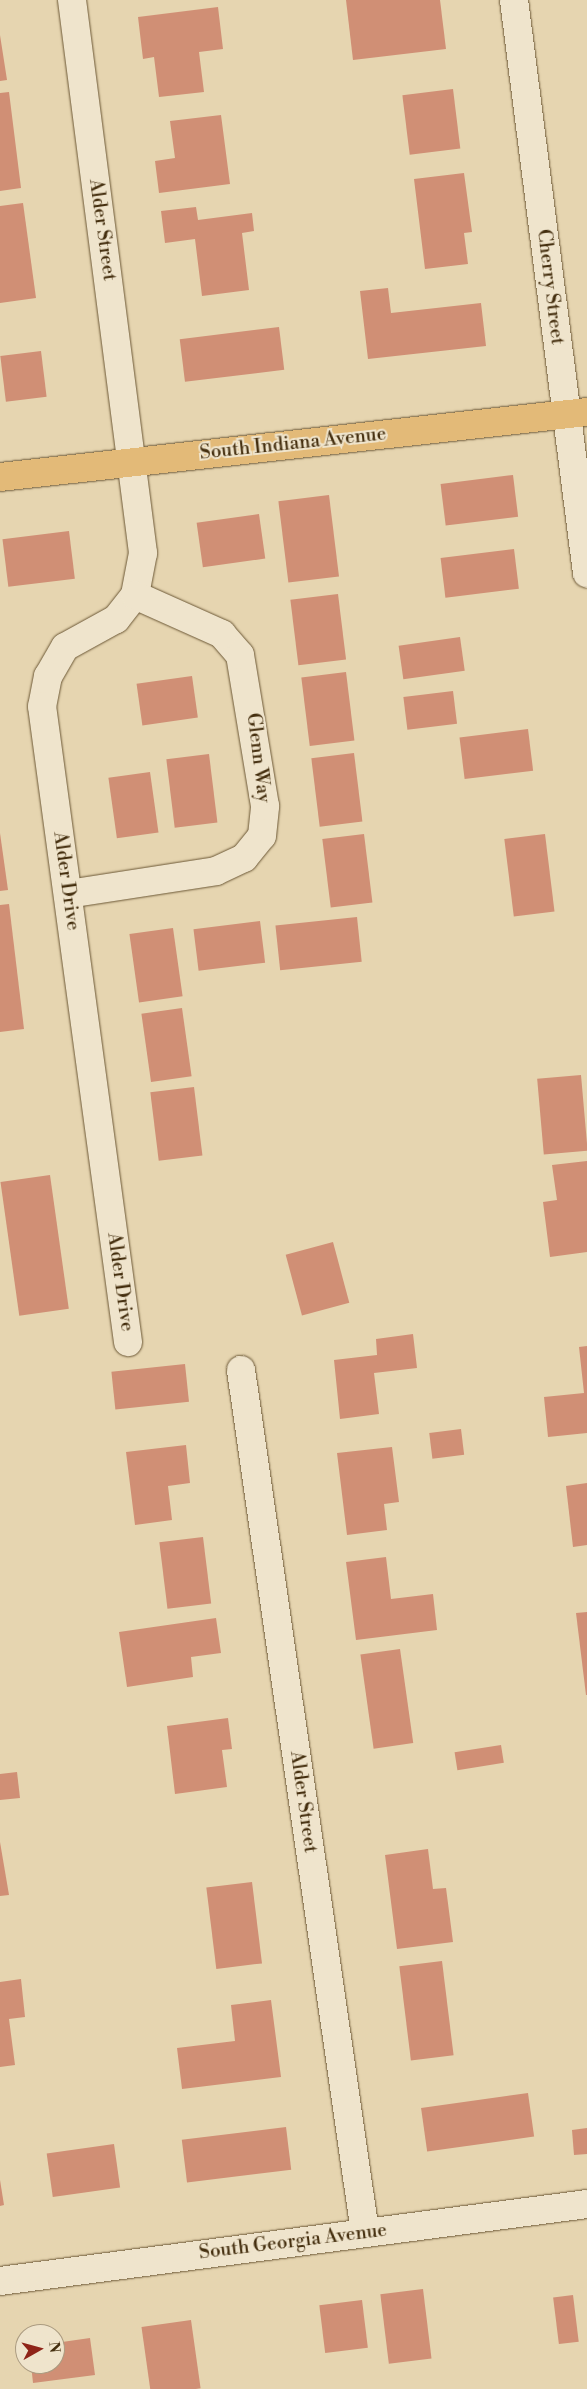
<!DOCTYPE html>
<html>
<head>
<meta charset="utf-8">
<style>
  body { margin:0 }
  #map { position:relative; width:587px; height:2389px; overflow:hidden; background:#e6d5b0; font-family:"Libre Bodoni",serif }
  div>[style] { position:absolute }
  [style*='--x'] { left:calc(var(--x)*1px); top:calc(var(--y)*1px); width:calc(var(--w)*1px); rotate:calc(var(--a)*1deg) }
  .building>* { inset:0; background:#d08f75; transform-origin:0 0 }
  .roads { filter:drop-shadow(0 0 1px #6c5836) drop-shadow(0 0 1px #6c5836) }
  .minor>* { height:28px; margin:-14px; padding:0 14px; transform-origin:14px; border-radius:14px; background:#efe4cc }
  .major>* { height:28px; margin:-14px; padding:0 14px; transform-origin:14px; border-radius:14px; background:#e3ba78 }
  span { translate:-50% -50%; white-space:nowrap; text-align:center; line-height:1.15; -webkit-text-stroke:4px #efe4cc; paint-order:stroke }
  .street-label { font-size:19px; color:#442e0e }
  .north { position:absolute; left:15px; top:2324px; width:50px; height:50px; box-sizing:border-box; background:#efe4cc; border:1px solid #ab9b80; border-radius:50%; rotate:83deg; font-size:14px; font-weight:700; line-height:20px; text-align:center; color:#442e0e }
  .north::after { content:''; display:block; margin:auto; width:18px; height:22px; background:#8f2418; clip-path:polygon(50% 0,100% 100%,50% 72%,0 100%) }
</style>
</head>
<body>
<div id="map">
  <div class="building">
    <div style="clip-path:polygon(346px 0,440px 0,446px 49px,353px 60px)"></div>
    <div style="clip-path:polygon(218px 7px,223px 49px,199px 52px,204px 92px,159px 97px,154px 57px,143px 59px,138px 17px)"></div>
    <div style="clip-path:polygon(0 35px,7px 80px,0 81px)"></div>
    <div style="left:453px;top:89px;width:60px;height:51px;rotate:83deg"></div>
    <div style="clip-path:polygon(9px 92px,21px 188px,0 191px,0 93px)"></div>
    <div style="clip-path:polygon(221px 115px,230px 184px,159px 193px,155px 161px,175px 158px,170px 121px)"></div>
    <div style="clip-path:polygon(464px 173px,472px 232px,464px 233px,468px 264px,425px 269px,414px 179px)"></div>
    <div style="clip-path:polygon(23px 203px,36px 298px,0 303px,0 206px)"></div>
    <div style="clip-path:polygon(196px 207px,198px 220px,252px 213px,254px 231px,242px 233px,249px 290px,202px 296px,195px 239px,165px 243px,161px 211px)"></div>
    <div style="clip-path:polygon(388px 288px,391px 313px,481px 303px,486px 346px,368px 359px,360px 291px)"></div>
    <div style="left:279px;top:327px;width:43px;height:100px;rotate:83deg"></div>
    <div style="left:41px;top:351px;width:46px;height:41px;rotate:83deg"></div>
    <div style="left:513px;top:475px;width:42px;height:73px;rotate:83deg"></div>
    <div style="left:329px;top:495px;width:82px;height:51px;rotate:83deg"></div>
    <div style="left:259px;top:514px;width:45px;height:63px;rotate:82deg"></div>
    <div style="left:69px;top:531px;width:48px;height:67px;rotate:83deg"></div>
    <div style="left:514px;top:549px;width:40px;height:74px;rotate:83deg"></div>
    <div style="left:338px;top:594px;width:66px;height:48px;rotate:83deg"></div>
    <div style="left:460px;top:637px;width:34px;height:62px;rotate:82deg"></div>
    <div style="left:346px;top:672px;width:69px;height:45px;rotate:83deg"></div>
    <div style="left:192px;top:676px;width:42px;height:56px;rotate:82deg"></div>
    <div style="left:453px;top:691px;width:33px;height:50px;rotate:83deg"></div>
    <div style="left:528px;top:729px;width:42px;height:69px;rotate:83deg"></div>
    <div style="left:354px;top:753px;width:69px;height:43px;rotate:83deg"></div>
    <div style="left:209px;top:754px;width:69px;height:43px;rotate:83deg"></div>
    <div style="left:150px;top:772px;width:61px;height:42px;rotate:82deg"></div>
    <div style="clip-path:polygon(0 833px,8px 890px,0 891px)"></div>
    <div style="left:364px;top:834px;width:69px;height:42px;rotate:83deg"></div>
    <div style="left:545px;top:834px;width:78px;height:41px;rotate:83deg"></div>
    <div style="clip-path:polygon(9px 904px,24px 1029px,0 1032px,0 905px)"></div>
    <div style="left:357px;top:917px;width:45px;height:82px;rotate:84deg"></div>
    <div style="left:260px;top:921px;width:42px;height:67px;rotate:83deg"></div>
    <div style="left:173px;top:928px;width:69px;height:44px;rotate:82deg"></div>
    <div style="left:182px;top:1008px;width:69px;height:41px;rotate:82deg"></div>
    <div style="left:581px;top:1075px;width:76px;height:44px;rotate:85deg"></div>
    <div style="left:194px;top:1087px;width:69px;height:44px;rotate:83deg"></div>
    <div style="clip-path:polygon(587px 1161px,587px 1252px,550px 1257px,543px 1202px,557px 1200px,552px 1165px)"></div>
    <div style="left:50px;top:1175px;width:135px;height:50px;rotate:82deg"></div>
    <div style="left:333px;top:1242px;width:63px;height:49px;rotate:75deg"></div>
    <div style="clip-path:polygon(413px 1334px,417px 1368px,374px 1373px,379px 1414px,340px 1419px,334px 1360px,377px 1355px,376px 1339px)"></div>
    <div style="clip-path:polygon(587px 1346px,587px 1433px,548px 1437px,544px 1397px,584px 1393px,579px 1347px)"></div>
    <div style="left:185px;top:1364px;width:38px;height:74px;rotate:84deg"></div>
    <div style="left:461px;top:1429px;width:26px;height:32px;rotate:83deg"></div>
    <div style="clip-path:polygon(186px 1445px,190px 1483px,168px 1486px,172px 1520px,135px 1525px,126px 1452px)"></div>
    <div style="clip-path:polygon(392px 1447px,399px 1502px,384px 1504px,387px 1530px,347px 1535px,337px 1453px)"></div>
    <div style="clip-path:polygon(587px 1483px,587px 1545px,573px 1547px,566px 1486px)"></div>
    <div style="left:203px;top:1537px;width:67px;height:44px;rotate:83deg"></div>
    <div style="clip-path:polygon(386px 1557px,391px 1599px,433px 1594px,437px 1630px,356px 1640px,346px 1562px)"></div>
    <div style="clip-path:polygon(587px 1612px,587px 1695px,586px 1695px,576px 1613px)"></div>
    <div style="clip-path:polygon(216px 1618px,221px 1653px,191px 1657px,193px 1677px,127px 1687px,119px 1632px)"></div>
    <div style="left:400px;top:1649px;width:95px;height:40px;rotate:82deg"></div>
    <div style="clip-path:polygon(228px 1718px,232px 1749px,222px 1750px,227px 1787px,175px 1794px,167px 1726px)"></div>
    <div style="left:501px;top:1745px;width:18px;height:47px;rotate:81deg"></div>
    <div style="clip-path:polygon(17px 1772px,20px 1798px,0 1800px,0 1774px)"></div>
    <div style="clip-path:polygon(0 1842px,9px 1895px,0 1896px)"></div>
    <div style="clip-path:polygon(428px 1849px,433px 1889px,446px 1888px,453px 1942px,397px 1949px,385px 1855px)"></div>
    <div style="left:252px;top:1882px;width:82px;height:46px;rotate:83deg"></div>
    <div style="left:442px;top:1961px;width:95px;height:43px;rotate:83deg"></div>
    <div style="clip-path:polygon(21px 1979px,25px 2017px,9px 2019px,15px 2065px,0 2067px,0 1982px)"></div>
    <div style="clip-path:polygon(271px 2000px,281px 2077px,182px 2089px,177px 2048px,235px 2041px,231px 2005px)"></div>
    <div style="left:528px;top:2093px;width:44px;height:108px;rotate:82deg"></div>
    <div style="left:286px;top:2127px;width:43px;height:105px;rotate:83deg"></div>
    <div style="clip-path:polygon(587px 2128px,587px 2154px,574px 2155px,572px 2130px)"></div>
    <div style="left:114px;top:2144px;width:44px;height:68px;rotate:82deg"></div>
    <div style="clip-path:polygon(0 2180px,4px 2205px,0 2206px)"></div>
    <div style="left:423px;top:2289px;width:70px;height:43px;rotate:83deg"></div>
    <div style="left:573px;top:2295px;width:47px;height:20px;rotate:83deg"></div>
    <div style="left:362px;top:2300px;width:48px;height:43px;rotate:83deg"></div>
    <div style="left:191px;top:2320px;width:69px;height:50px;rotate:82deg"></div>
    <div style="clip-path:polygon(90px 2338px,95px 2375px,33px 2383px,31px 2364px,55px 2364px,55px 2343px)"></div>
  </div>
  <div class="roads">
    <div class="minor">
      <div style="--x:72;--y:0;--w:558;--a:82.68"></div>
      <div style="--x:143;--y:553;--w:43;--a:100.8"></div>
      <div style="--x:135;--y:595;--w:31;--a:128"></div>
      <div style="--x:116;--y:619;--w:58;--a:151.2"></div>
      <div style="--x:65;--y:647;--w:34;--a:120"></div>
      <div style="--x:48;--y:676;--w:31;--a:101"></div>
      <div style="--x:42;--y:706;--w:642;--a:82.3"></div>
      <div style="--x:514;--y:0;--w:578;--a:82.74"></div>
      <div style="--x:68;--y:894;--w:150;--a:-8.8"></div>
      <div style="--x:216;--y:871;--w:31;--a:-25"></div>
      <div style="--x:244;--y:858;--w:28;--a:-51"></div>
      <div style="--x:262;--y:836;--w:30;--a:-84"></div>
      <div style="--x:265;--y:806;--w:153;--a:-99.4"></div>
      <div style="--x:240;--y:655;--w:28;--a:-131"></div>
      <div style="--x:222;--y:634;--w:95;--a:-155.9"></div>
      <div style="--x:241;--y:1370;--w:872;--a:81.82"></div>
      <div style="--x:0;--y:2281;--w:592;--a:-7.47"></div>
    </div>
    <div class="major">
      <div style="--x:0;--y:477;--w:591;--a:-6.32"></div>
    </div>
  </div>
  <div class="street-label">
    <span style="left:102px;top:230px;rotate:82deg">Alder Street</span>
    <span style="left:550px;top:287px;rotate:83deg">Cherry Street</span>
    <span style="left:293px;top:444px;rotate:-6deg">South Indiana Avenue</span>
    <span style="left:258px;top:758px;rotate:83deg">Glenn Way</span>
    <span style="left:66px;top:881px;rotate:82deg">Alder Drive</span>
    <span style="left:120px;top:1282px;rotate:82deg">Alder Drive</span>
    <span style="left:303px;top:1802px;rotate:82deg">Alder Street</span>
    <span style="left:293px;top:2242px;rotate:-7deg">South Georgia Avenue</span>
  </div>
  <div class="north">N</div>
</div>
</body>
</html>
